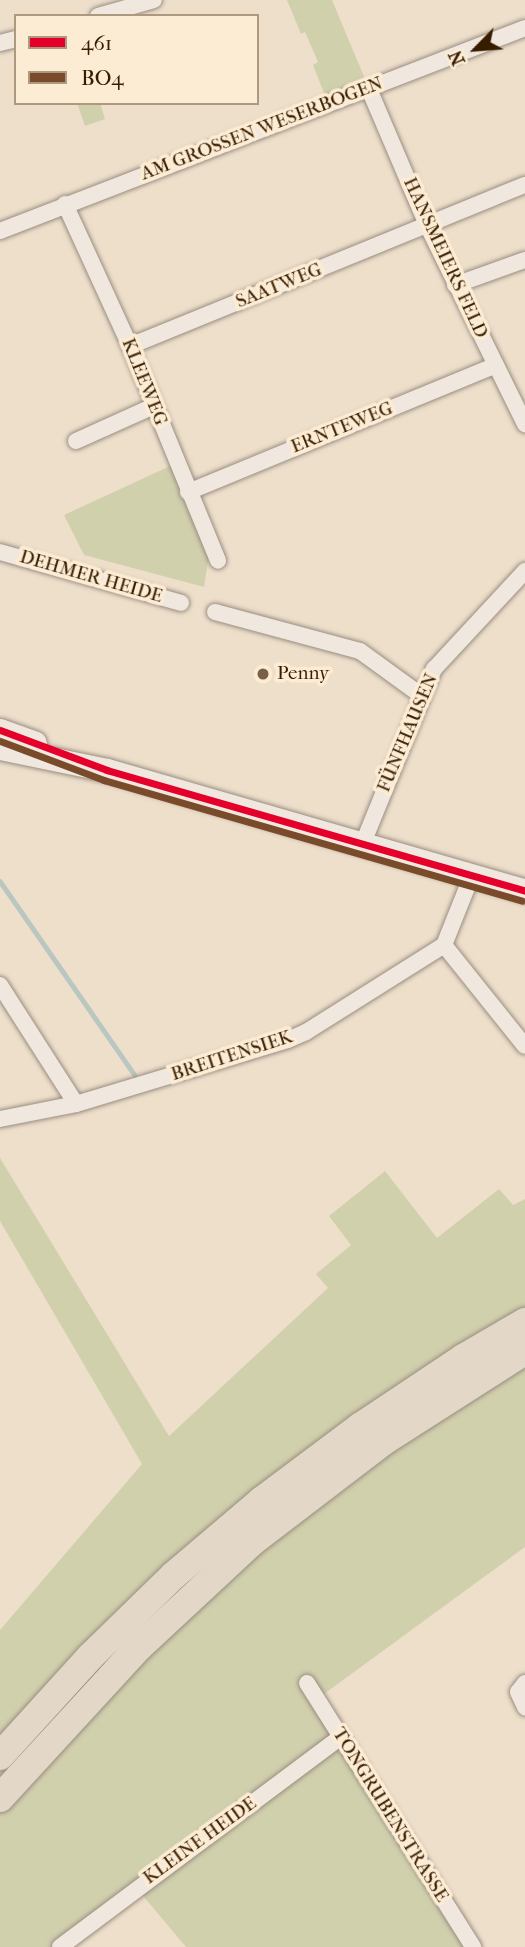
<!DOCTYPE html>
<html>
<head>
<meta charset="utf-8">
<style>
  body { margin:0 }
  #map { position:relative; width:525px; height:1947px; overflow:hidden; background:#eedfcb; font-family:"IM FELL French Canon",serif }
  div>[style] { position:absolute }
  [style*='--x'] { left:calc(var(--x)*1px); top:calc(var(--y)*1px); width:calc(var(--w)*1px); rotate:calc(var(--a)*1deg) }
  .green>* { inset:0; background:#d1d0ad }
  .stream>* { height:4.5px; margin:-2.25px; padding:0 2.25px; transform-origin:2.25px; border-radius:2.25px; background:#bac6c0 }
  .roads { filter:drop-shadow(0 0 2px #9a8e80) drop-shadow(0 0 2px #9a8e80) }
  .street>* { height:16px; margin:-8px; padding:0 8px; transform-origin:8px; border-radius:8px; background:#f0e8de }
  .secondary>* { height:23px; margin:-11.5px; padding:0 11.5px; transform-origin:11.5px; border-radius:11.5px; background:#f0e8de }
  .highway>* { height:28px; margin:-14px; padding:0 14px; transform-origin:14px; border-radius:14px; background:#e3d8c8 }
  .bus-1>* { height:7px; margin:-3.5px; padding:0 3.5px; transform-origin:3.5px; border-radius:3.5px; background:#e4002b }
  .bus-2>* { height:7px; margin:-3.5px; padding:0 3.5px; transform-origin:3.5px; border-radius:3.5px; background:#7a4b2a }
  .dots>* { width:19px; height:19px; translate:-50% -50%; box-sizing:border-box; border:4px solid #fdecd4; border-radius:50% }
  span { translate:-50% -50%; white-space:nowrap; text-align:center; line-height:1.15; -webkit-text-stroke:7px #fdecd4; paint-order:stroke }
  .street-label { font-size:19px; color:#371c00 }
  .poi-label { font-size:19px; color:#371c00 }
  .left { translate:0 -50%; text-align:left }
  .legend { position:absolute; left:14px; top:14px; width:245px; height:91px; box-sizing:border-box; background:#fdecd4; border:2px solid #ae997f; margin:0; padding:9px 12px; list-style:none; font-size:21px; color:#371c00 }
  .legend li { display:flex; align-items:center; gap:14px; height:35px }
  .legend b { width:35px; border:2px solid #ae997f }
  .north { position:absolute; left:441px; top:14px; width:70px; height:70px; -webkit-text-stroke:5px #fdecd4; paint-order:stroke; rotate:245deg; font-size:19px; font-weight:700; line-height:28px; text-align:center; color:#371c00 }
  .north::after { content:''; display:block; margin:auto; width:24px; height:32px; background:#371c00; clip-path:polygon(50% 0,100% 100%,50% 72%,0 100%) }
</style>
</head>
<body>
<div id="map">
  <div class="green">
    <div style="clip-path:polygon(287px 0,332px 0,365px 79px,325px 96px,313px 65px,318px 62px,305px 32px,301px 34px)"></div>
    <div style="clip-path:polygon(77px 103px,100px 103px,105px 119px,85px 126px)"></div>
    <div style="clip-path:polygon(170px 466px,209px 555px,204px 587px,84px 555px,64px 515px)"></div>
    <div style="clip-path:polygon(0 1158px,169px 1436px,328px 1288px,316px 1274px,351px 1245px,329px 1216px,385px 1171px,437px 1238px,499px 1189px,513px 1205px,525px 1199px,525px 1547px,313px 1702px,466px 1947px,186px 1947px,134px 1885px,52px 1947px,0 1947px,0 1630px,142px 1464px,0 1221px)"></div>
  </div>
  <div class="stream">
    <div style="--x:0;--y:881;--w:236;--a:55.2"></div>
  </div>
  <div class="roads">
    <div class="street">
      <div style="--x:98;--y:16;--w:58;--a:-15.9"></div>
      <div style="--x:0;--y:43;--w:16;--a:-14"></div>
      <div style="--x:369;--y:89;--w:150;--a:66.9"></div>
      <div style="--x:428;--y:227;--w:220;--a:63.8"></div>
      <div style="--x:65;--y:204;--w:156;--a:65.4"></div>
      <div style="--x:130;--y:346;--w:232;--a:67.7"></div>
      <div style="--x:0;--y:231;--w:563;--a:-21.14"></div>
      <div style="--x:455;--y:285;--w:74;--a:-19.7"></div>
      <div style="--x:130;--y:346;--w:427;--a:-22.2"></div>
      <div style="--x:76;--y:441;--w:85;--a:-24.2"></div>
      <div style="--x:188;--y:492;--w:333;--a:-22.4"></div>
      <div style="--x:0;--y:552;--w:188;--a:15.7"></div>
      <div style="--x:215;--y:612;--w:150;--a:15.1"></div>
      <div style="--x:360;--y:651;--w:77;--a:36"></div>
      <div style="--x:363;--y:843;--w:188;--a:-67.8"></div>
      <div style="--x:434;--y:669;--w:134;--a:-47.1"></div>
      <div style="--x:444;--y:945;--w:129;--a:51.3"></div>
      <div style="--x:0;--y:985;--w:141;--a:57.4"></div>
      <div style="--x:0;--y:1119;--w:77;--a:-11.2"></div>
      <div style="--x:76;--y:1104;--w:221;--a:-16.8"></div>
      <div style="--x:288;--y:1040;--w:20;--a:-24"></div>
      <div style="--x:306;--y:1032;--w:163;--a:-32.2"></div>
      <div style="--x:444;--y:945;--w:75;--a:-68.2"></div>
      <div style="--x:307;--y:1683;--w:312;--a:57.8"></div>
      <div style="--x:525;--y:1683;--w:11;--a:128"></div>
      <div style="--x:518;--y:1692;--w:17;--a:65"></div>
      <div style="--x:60;--y:1947;--w:351;--a:-36.8"></div>
    </div>
    <div class="secondary">
      <div style="--x:0;--y:730;--w:37;--a:20"></div>
      <div style="--x:0;--y:748;--w:109;--a:11.6"></div>
      <div style="--x:107;--y:770;--w:435;--a:16.1"></div>
    </div>
    <div class="highway">
      <div style="--x:0;--y:1756;--w:134;--a:-47.7"></div>
      <div style="--x:90;--y:1657;--w:116;--a:-44.3"></div>
      <div style="--x:173;--y:1576;--w:116;--a:-40.4"></div>
      <div style="--x:261;--y:1501;--w:124;--a:-36.8"></div>
      <div style="--x:360;--y:1427;--w:124;--a:-33.8"></div>
      <div style="--x:463;--y:1358;--w:72;--a:-30.1"></div>
      <div style="--x:0;--y:1798;--w:205;--a:-47.4"></div>
      <div style="--x:139;--y:1647;--w:156;--a:-42.9"></div>
      <div style="--x:253;--y:1541;--w:165;--a:-37.4"></div>
      <div style="--x:384;--y:1441;--w:167;--a:-32.6"></div>
    </div>
  </div>
  <div class="bus-1">
    <div style="--x:0;--y:730;--w:114;--a:20.5"></div>
    <div style="--x:107;--y:770;--w:435;--a:16.1"></div>
  </div>
  <div class="bus-2">
    <div style="--x:0;--y:741;--w:111;--a:20.6"></div>
    <div style="--x:104;--y:780;--w:435;--a:16.1"></div>
  </div>
  <div class="dots">
    <div style="left:263px;top:674px;background:#776047"></div>
  </div>
  <div class="street-label">
    <span style="left:262px;top:129px;rotate:-21deg">AM GROSSEN WESERBOGEN</span>
    <span style="left:445px;top:258px;rotate:65deg">HANSMEIERS FELD</span>
    <span style="left:279px;top:286px;rotate:-22deg">SAATWEG</span>
    <span style="left:144px;top:382px;rotate:68deg">KLEEWEG</span>
    <span style="left:342px;top:428px;rotate:-22deg">ERNTEWEG</span>
    <span style="left:91px;top:577px;rotate:16deg">DEHMER HEIDE</span>
    <span style="left:408px;top:733px;rotate:-67deg">FÜNFHAUSEN</span>
    <span style="left:232px;top:1056px;rotate:-18deg">BREITENSIEK</span>
    <span style="left:390px;top:1815px;rotate:58deg">TONGRUBENSTRASSE</span>
    <span style="left:200px;top:1841px;rotate:-36deg">KLEINE HEIDE</span>
  </div>
  <div class="poi-label">
    <span class="left" style="left:277px;top:674px">Penny</span>
  </div>
  <ul class="legend">
  <li><b style="height:9px;background:#e4002b"></b>461</li>
  <li><b style="height:9px;background:#7a4b2a"></b>BO4</li>
  </ul>
  <div class="north">N</div>
</div>
</body>
</html>
